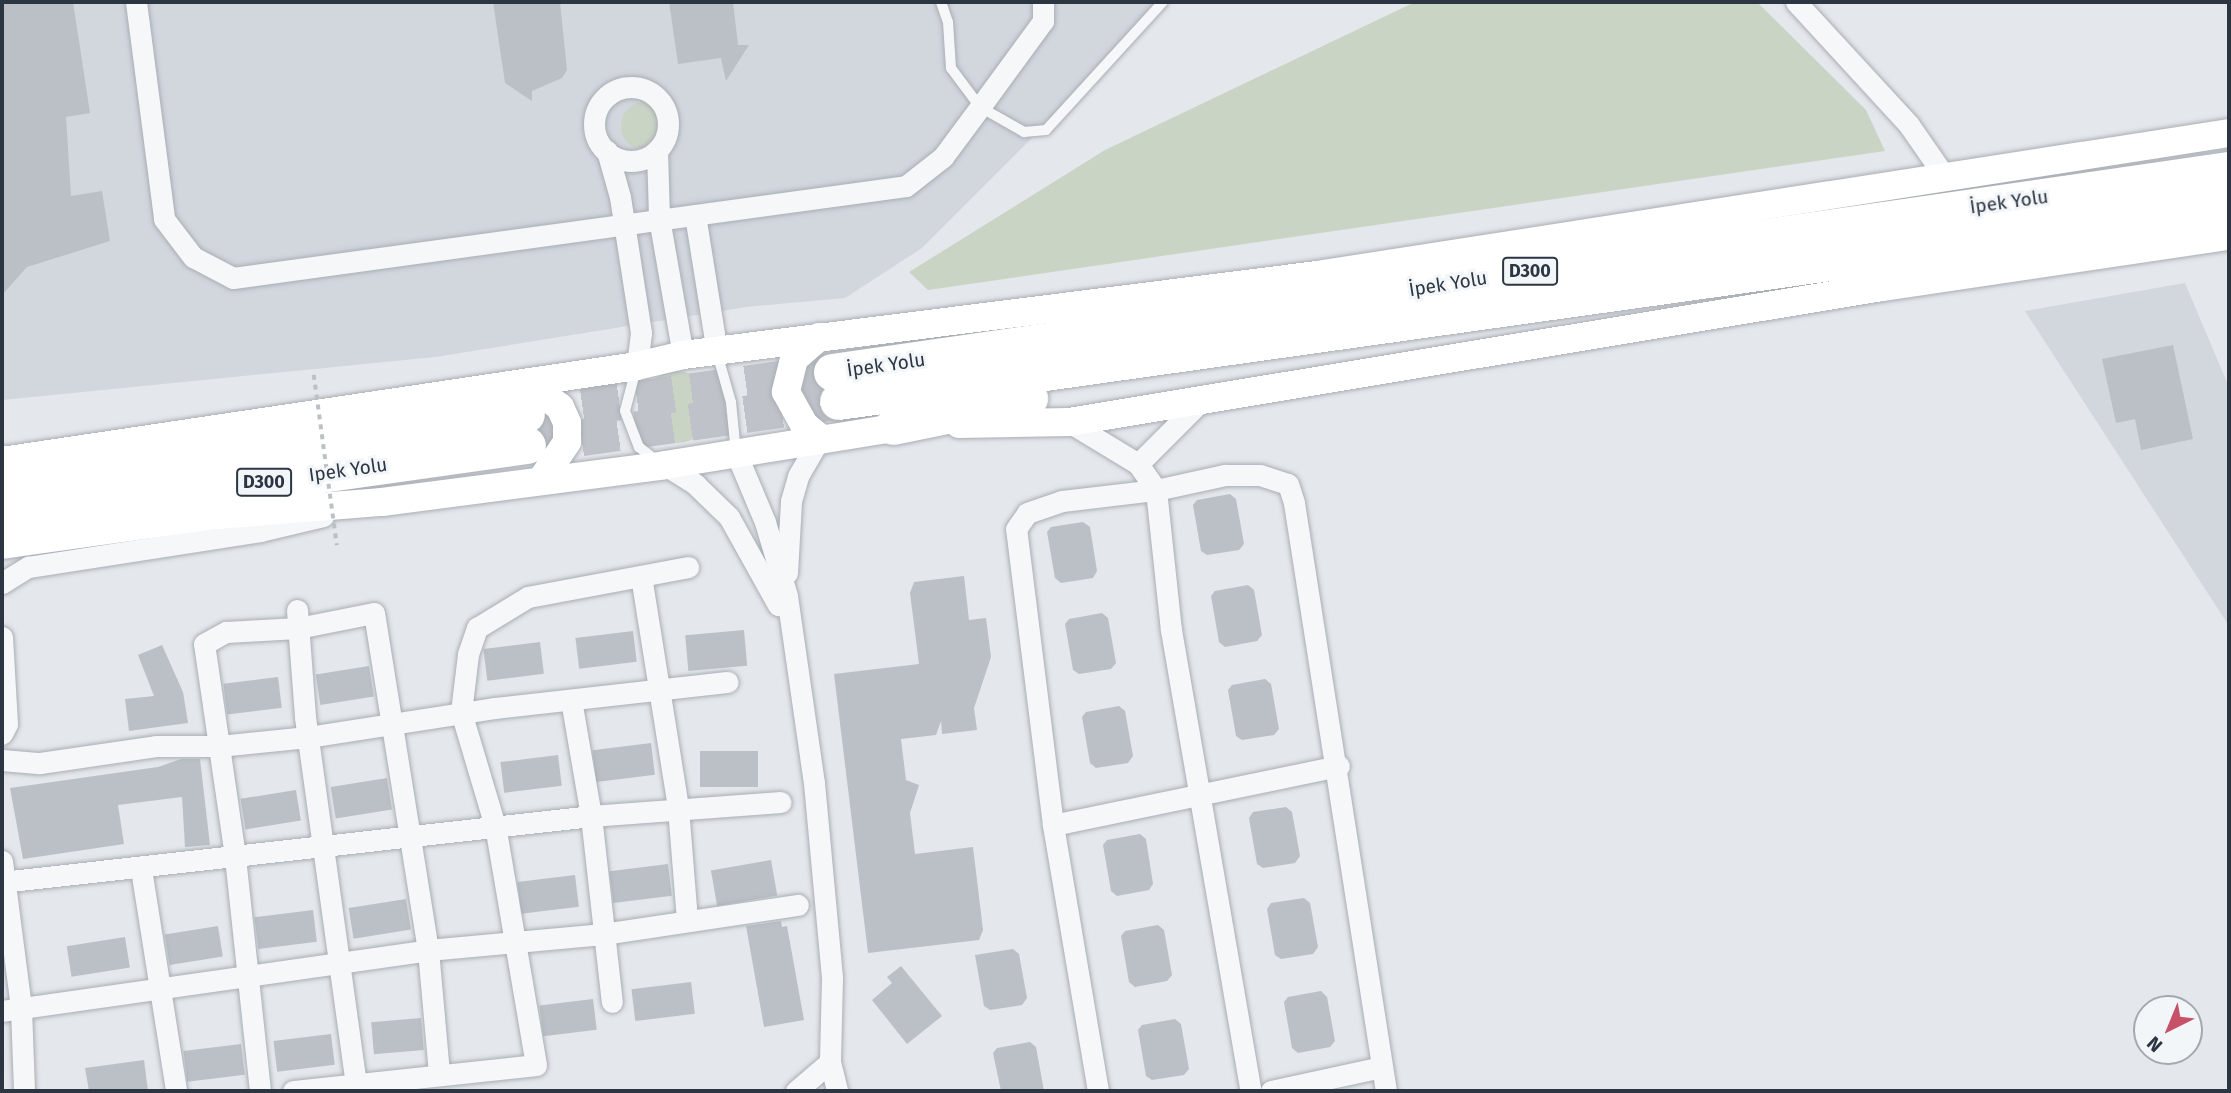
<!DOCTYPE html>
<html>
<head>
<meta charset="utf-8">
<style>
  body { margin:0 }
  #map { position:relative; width:2231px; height:1093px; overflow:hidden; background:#e4e7eb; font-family:"Fira Sans",sans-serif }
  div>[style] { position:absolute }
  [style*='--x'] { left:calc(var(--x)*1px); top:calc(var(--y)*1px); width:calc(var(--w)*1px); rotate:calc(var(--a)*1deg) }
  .built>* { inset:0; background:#d2d6dd }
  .green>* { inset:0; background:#cad4c5 }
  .round { border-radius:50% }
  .building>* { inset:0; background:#bbc0c7; transform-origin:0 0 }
  .highway-tunnel>* { height:37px; margin-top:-18.5px; transform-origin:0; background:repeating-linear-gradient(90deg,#bfc3c9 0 37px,transparent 0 55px) }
  .roads { filter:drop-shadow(0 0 2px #a9aeb5) drop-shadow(0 0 2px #a9aeb5) }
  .lane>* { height:10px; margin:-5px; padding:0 5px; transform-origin:5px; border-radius:5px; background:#f6f7f9 }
  .street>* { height:21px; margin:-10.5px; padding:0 10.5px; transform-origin:10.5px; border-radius:10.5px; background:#f6f7f9 }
  .street>.ring { margin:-10.5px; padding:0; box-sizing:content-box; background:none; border:21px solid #f6f7f9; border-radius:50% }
  .secondary>* { height:28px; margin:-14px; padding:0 14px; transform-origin:14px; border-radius:14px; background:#fff }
  .highway>* { height:37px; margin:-18.5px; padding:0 18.5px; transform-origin:18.5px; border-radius:18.5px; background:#fff }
  .path-bridge>* { height:3.5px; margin-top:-1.75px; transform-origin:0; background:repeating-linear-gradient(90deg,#bdc1c6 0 5px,transparent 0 10px) }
  span { translate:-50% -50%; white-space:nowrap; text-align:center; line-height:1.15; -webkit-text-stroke:6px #f3f6f8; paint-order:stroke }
  .shield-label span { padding:2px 5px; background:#f3f6f8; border:2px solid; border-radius:5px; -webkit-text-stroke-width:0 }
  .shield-label { font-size:18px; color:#2c3542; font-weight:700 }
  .street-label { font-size:19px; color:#2c3542 }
  .frame { position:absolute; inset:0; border:4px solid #2c3542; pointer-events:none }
  .north { position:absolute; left:2133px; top:995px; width:70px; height:70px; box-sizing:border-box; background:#f3f6f8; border:2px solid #a3a9af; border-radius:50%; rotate:223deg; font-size:19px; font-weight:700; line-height:28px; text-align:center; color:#2c3542 }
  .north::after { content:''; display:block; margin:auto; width:24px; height:32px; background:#c75267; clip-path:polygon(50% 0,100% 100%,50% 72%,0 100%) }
</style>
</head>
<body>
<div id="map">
  <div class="built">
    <div style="clip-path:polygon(2px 2px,1168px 2px,922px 248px,845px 298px,746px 307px,435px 357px,2px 400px)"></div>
    <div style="clip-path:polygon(2185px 283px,2229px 387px,2229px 626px,2025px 311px)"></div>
  </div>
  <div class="green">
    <div style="clip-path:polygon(1415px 2px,1757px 2px,1866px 110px,1885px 151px,928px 290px,909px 272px,1105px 150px)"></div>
    <div class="round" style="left:621px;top:102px;width:48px;height:48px"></div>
    <div class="round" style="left:641px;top:371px;width:72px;height:72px"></div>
  </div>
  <div class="building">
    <div style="clip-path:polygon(2px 2px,73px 2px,90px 113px,66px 117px,71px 196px,102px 191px,110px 241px,27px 267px,2px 295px)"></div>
    <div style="clip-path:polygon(493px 2px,560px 2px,567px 70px,562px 78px,532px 91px,532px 101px,505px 83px)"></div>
    <div style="clip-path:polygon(669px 2px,733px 2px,738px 45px,749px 45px,726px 81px,721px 58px,678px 64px)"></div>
    <div style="clip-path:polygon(2173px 345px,2193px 439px,2141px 450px,2135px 419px,2116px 423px,2102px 359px)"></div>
    <div style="clip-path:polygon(1230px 494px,1236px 499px,1244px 544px,1239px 550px,1207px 555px,1201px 551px,1193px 505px,1197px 500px)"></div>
    <div style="clip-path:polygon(1083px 522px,1090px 527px,1097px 571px,1093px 578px,1061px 583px,1055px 578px,1047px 532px,1051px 527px)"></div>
    <div style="clip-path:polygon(964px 576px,969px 620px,986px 618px,991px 657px,974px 708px,977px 730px,942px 734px,941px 721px,936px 735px,901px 739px,906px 780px,919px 785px,910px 813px,915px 854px,973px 847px,983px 930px,979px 940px,868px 953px,834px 674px,919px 664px,910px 593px,914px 582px)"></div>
    <div style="clip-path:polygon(1248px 585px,1254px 590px,1262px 635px,1257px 641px,1225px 647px,1219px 642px,1211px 596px,1215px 591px)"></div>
    <div style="clip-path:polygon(1102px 613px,1108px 618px,1116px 663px,1111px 669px,1079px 674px,1073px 670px,1065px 624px,1069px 619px)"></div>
    <div style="left:744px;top:630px;width:36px;height:59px;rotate:85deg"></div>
    <div style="left:633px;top:631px;width:31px;height:58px;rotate:83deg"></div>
    <div style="left:540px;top:642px;width:32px;height:57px;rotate:83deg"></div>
    <div style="clip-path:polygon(162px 645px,183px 692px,188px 723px,129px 731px,125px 699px,154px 696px,138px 655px)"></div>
    <div style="left:369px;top:666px;width:31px;height:54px;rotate:81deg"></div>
    <div style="left:278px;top:677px;width:31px;height:55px;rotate:83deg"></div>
    <div style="clip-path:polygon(1265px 679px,1271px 684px,1279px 729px,1274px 735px,1242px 740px,1236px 736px,1228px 690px,1232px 685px)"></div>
    <div style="clip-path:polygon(1119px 706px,1125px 711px,1133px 756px,1128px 763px,1096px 768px,1090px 763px,1082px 717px,1086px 712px)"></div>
    <div style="left:651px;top:743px;width:32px;height:59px;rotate:83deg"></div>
    <div style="left:700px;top:751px;width:58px;height:36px"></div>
    <div style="left:558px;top:755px;width:31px;height:58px;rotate:83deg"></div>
    <div style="clip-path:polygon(181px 759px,200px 759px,210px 845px,185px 847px,182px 797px,118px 805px,124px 844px,23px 859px,10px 788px,158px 767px)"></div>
    <div style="left:387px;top:778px;width:32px;height:57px;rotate:81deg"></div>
    <div style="left:296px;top:790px;width:31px;height:56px;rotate:81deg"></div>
    <div style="clip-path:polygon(1286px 807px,1292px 812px,1300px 856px,1295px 863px,1263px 868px,1257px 864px,1249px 818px,1253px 812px)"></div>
    <div style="clip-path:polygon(1140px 834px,1146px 839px,1153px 884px,1149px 890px,1117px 896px,1111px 891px,1103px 845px,1107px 840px)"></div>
    <div style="left:771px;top:860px;width:36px;height:61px;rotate:80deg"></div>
    <div style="left:668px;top:864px;width:32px;height:59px;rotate:83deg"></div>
    <div style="left:575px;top:875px;width:32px;height:58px;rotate:83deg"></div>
    <div style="clip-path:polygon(1304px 898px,1310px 903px,1318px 947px,1313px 954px,1281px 959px,1275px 955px,1267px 909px,1271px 903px)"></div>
    <div style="left:406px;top:899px;width:31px;height:58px;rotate:81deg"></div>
    <div style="left:313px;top:910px;width:32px;height:59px;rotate:83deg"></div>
    <div style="clip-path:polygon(781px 921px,782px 927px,787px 926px,804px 1020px,764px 1027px,746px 926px)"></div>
    <div style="clip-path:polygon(1158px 925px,1164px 930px,1172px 975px,1167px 981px,1135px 987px,1129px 982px,1121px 936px,1125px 931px)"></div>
    <div style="left:218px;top:926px;width:31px;height:54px;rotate:81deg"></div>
    <div style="left:125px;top:937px;width:31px;height:59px;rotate:81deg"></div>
    <div style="clip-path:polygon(1013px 949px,1019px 954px,1027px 998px,1022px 1005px,990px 1010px,984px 1006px,975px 955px)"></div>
    <div style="clip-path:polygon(901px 966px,942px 1016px,907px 1044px,872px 1000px,892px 983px,887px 977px)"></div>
    <div style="left:691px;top:982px;width:32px;height:60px;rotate:83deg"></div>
    <div style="clip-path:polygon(1321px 991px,1327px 997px,1335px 1041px,1330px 1047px,1298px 1053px,1292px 1048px,1284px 1002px,1288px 997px)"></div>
    <div style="left:593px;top:999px;width:31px;height:54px;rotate:83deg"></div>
    <div style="left:421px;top:1018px;width:32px;height:50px;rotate:85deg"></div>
    <div style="clip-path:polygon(1175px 1019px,1181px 1024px,1189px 1069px,1184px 1075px,1152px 1080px,1146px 1076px,1138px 1030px,1142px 1025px)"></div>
    <div style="left:331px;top:1034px;width:31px;height:58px;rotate:83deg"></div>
    <div style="clip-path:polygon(1030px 1042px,1036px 1047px,1044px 1091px,1001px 1091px,993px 1053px,997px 1048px)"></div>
    <div style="left:241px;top:1044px;width:31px;height:58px;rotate:83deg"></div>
    <div style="clip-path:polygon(144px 1060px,148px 1091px,89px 1091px,85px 1068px)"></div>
  </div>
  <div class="highway-tunnel">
    <div style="--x:528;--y:414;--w:307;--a:-7.9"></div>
    <div style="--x:527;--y:445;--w:314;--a:-8.1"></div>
  </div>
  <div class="roads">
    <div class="lane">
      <div style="--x:941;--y:2;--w:21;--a:71"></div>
      <div style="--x:948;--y:22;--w:46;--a:86.3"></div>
      <div style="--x:951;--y:68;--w:49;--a:53.4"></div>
      <div style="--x:980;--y:107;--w:51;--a:29.6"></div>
      <div style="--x:1024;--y:132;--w:22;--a:-5"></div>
      <div style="--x:1046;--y:130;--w:173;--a:-47.6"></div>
      <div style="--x:717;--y:353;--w:51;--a:74.1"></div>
      <div style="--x:731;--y:402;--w:51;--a:84.4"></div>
      <div style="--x:636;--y:369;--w:43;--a:104.7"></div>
      <div style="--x:625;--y:411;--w:39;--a:69"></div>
      <div style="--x:639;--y:447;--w:23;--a:38"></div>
    </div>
    <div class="street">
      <div style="--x:136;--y:2;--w:219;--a:82.6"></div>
      <div style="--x:164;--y:219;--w:48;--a:52.7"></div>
      <div style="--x:193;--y:257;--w:45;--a:27.7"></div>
      <div style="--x:233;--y:278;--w:679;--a:-7.78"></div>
      <div style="--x:906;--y:186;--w:47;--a:-38.1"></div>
      <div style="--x:943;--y:157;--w:62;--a:-53.5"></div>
      <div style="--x:980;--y:107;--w:107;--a:-53.8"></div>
      <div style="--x:1043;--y:21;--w:19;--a:-90"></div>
      <div style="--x:1796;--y:2;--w:167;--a:47.4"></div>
      <div style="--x:1909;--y:125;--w:63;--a:55.3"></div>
      <div class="ring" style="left:594px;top:87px;width:53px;height:53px"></div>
      <div style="--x:657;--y:150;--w:68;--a:88.3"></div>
      <div style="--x:659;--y:218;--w:139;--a:80.1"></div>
      <div style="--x:607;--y:151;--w:48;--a:74.2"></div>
      <div style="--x:620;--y:197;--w:138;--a:81.2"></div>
      <div style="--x:641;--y:333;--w:33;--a:97"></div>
      <div style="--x:695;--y:215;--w:139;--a:80.9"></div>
      <div style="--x:1069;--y:422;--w:81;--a:31.3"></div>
      <div style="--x:1138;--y:464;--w:89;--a:-45"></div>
      <div style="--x:736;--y:453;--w:75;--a:67.2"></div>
      <div style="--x:765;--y:522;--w:77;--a:73.4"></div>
      <div style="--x:787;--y:596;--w:189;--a:81.8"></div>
      <div style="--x:814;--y:783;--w:196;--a:84.7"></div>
      <div style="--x:832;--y:978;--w:84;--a:91.4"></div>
      <div style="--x:830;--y:1062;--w:45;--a:139.5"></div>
      <div style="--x:1138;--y:464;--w:32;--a:55"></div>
      <div style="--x:1156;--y:490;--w:141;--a:83.9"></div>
      <div style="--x:1171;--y:630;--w:468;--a:80.2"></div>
      <div style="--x:665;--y:465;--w:36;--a:32"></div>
      <div style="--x:695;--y:484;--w:47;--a:44.1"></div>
      <div style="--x:729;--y:517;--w:101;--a:60.9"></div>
      <div style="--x:787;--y:573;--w:72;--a:-86.8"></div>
      <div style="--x:791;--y:501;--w:26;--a:-74"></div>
      <div style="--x:798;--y:476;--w:44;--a:-59.9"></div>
      <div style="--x:641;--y:576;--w:235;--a:80.9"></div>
      <div style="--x:678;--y:808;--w:111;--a:85.4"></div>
      <div style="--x:2;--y:583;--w:31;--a:-32"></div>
      <div style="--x:28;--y:567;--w:235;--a:-8.8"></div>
      <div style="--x:260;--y:531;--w:65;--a:-13.4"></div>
      <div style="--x:297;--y:610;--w:107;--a:85.7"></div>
      <div style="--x:305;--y:717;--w:372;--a:82.1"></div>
      <div style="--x:2;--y:637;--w:87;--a:86.7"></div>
      <div style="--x:7;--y:724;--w:11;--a:117"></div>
      <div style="--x:571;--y:700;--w:118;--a:80.2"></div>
      <div style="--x:591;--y:816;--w:187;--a:83.6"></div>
      <div style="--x:2;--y:760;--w:38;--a:5"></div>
      <div style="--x:40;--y:763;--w:117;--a:-8.3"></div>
      <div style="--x:156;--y:746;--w:63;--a:0"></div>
      <div style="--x:219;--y:746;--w:89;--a:-5.8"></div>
      <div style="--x:308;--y:737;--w:189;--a:-8.8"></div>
      <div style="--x:495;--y:708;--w:234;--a:-6.4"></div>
      <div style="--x:1053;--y:825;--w:292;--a:-11.7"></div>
      <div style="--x:2;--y:861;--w:148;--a:82.6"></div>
      <div style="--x:21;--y:1008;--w:83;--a:87.9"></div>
      <div style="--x:141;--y:869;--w:225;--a:81"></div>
      <div style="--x:2;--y:882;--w:593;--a:-6.39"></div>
      <div style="--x:591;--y:816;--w:190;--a:-4.2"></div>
      <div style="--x:2;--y:1011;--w:430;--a:-8.1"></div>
      <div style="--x:428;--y:950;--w:176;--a:-5.2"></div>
      <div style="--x:603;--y:934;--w:197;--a:-8.5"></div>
      <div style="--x:830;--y:1062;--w:30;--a:76"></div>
      <div style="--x:260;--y:1091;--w:236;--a:-96.1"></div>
      <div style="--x:235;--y:856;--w:214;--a:-98.3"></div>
      <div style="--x:204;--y:644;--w:25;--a:-29"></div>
      <div style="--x:226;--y:632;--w:72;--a:-3.2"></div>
      <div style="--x:298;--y:628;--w:77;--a:-11.2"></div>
      <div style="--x:374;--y:613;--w:341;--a:80.9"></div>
      <div style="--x:428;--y:950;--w:123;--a:84.9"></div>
      <div style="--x:293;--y:1091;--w:244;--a:-6.1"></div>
      <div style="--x:536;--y:1065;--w:242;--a:-99.7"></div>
      <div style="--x:495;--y:826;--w:119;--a:-106.6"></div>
      <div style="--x:461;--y:712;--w:58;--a:-83.1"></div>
      <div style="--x:468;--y:654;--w:28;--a:-71"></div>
      <div style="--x:477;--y:628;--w:60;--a:-31.3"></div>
      <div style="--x:528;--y:597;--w:163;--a:-10.6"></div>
      <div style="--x:1098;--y:1091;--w:270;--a:-99.6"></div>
      <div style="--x:1053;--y:825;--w:298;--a:-97.1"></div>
      <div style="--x:1016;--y:529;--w:19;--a:-55"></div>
      <div style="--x:1027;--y:513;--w:37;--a:-19"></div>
      <div style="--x:1062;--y:501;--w:95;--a:-6.7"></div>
      <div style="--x:1156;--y:490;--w:71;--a:-12.3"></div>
      <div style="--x:1225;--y:475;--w:35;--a:0"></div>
      <div style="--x:1260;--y:475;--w:29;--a:18"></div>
      <div style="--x:1288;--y:484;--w:20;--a:72"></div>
      <div style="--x:1294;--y:503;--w:595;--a:81.11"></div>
      <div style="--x:1271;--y:1091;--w:113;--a:-12.3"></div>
    </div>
    <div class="secondary">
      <div style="--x:819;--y:337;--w:33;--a:139"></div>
      <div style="--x:794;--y:359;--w:34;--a:104"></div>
      <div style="--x:786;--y:392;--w:38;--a:61"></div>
      <div style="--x:804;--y:425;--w:21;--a:39"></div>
      <div style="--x:528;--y:383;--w:40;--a:37"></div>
      <div style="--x:560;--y:407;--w:17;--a:66"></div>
      <div style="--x:567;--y:423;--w:19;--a:90"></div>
      <div style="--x:567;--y:442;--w:45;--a:124"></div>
      <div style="--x:959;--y:424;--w:110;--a:-1"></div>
      <div style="--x:1069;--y:422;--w:824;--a:-9.43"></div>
      <div style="--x:1882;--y:287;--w:351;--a:-8.4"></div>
      <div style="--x:2;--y:461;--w:642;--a:-8.51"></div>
      <div style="--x:637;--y:366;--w:47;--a:-13.4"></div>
      <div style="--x:683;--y:355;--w:639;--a:-7.19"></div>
      <div style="--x:1317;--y:275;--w:923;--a:-8.85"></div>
      <div style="--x:2;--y:545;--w:216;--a:-8"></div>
      <div style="--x:216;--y:515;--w:167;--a:-4.5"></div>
      <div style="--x:382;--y:502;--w:285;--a:-7.4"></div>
      <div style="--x:665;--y:465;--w:249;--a:-9.2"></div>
    </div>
    <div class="highway">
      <div style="--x:832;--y:372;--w:1412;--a:-8.23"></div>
      <div style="--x:838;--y:401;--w:1405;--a:-7.98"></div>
      <div style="--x:893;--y:426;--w:139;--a:-11.6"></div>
      <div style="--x:2;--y:488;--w:529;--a:-8.04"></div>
      <div style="--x:2;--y:519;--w:530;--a:-8.02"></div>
    </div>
  </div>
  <div class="path-bridge">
    <div style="--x:314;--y:375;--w:172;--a:82.3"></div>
  </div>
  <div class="shield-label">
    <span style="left:1530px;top:271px">D300</span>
    <span style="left:264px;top:482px">D300</span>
  </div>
  <div class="street-label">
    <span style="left:2009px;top:202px;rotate:-8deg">İpek Yolu</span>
    <span style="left:1448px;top:284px;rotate:-9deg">İpek Yolu</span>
    <span style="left:886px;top:365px;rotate:-8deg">İpek Yolu</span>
    <span style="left:348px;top:470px;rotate:-8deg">Ipek Yolu</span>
  </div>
  <div class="frame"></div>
  <div class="north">N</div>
</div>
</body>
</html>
